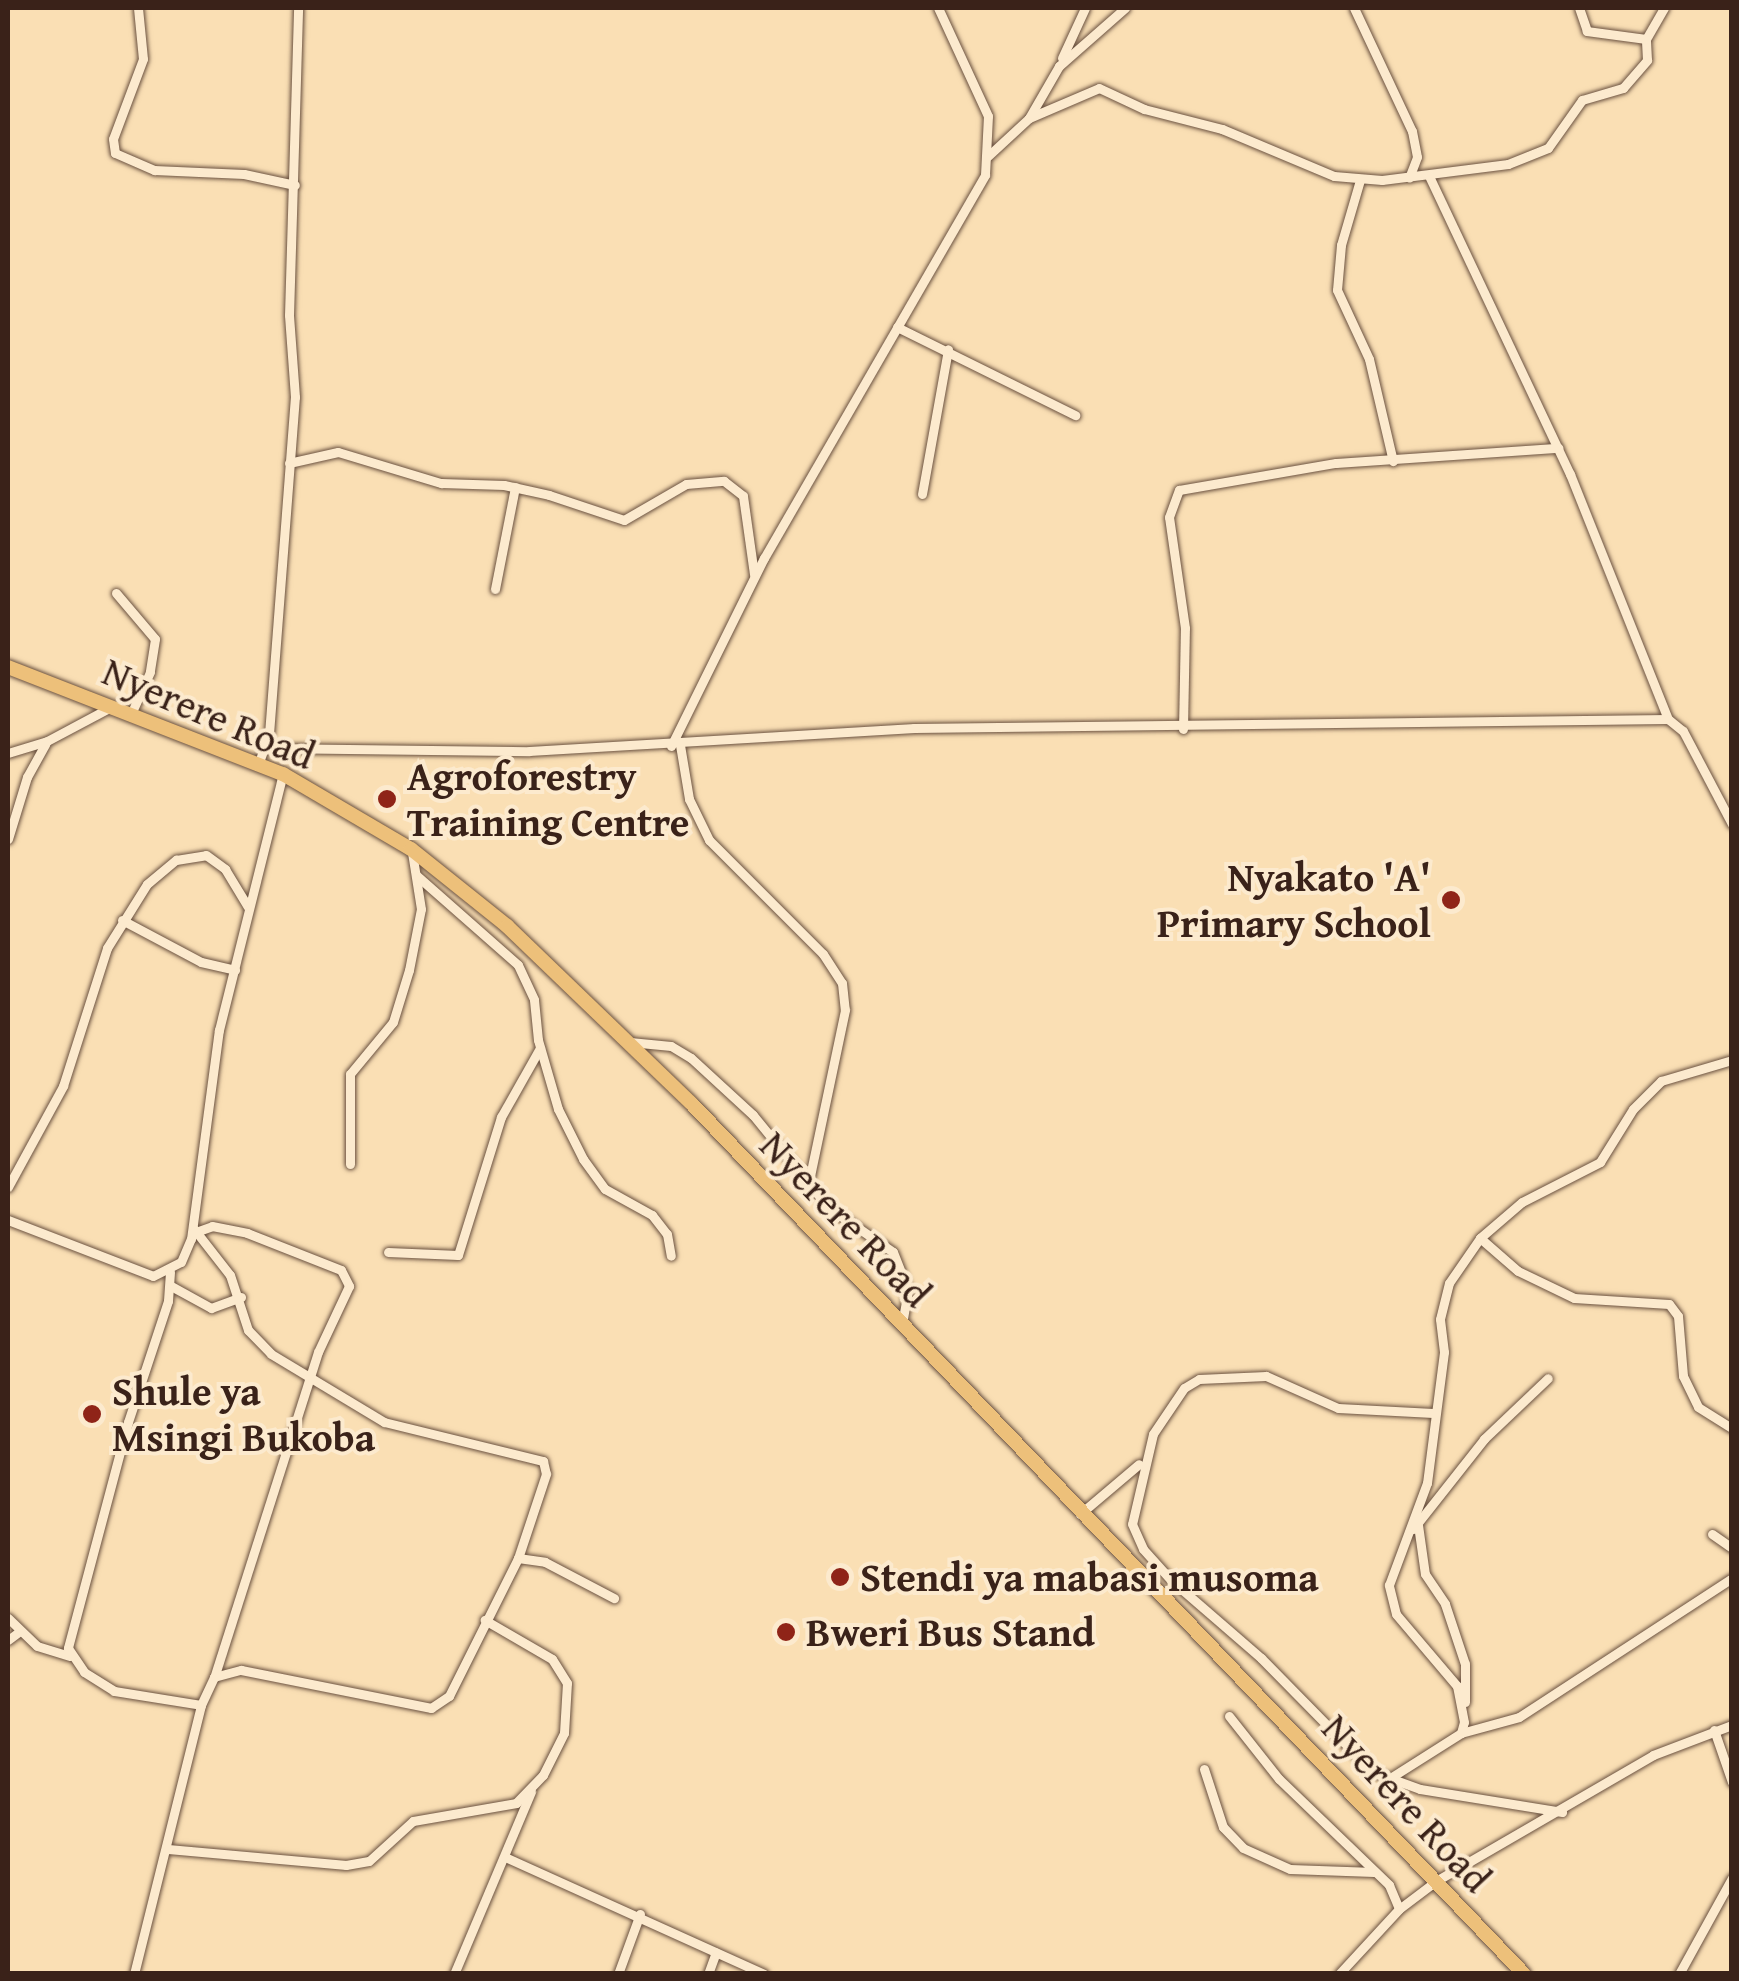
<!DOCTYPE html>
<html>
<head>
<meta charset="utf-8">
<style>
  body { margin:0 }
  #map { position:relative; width:1739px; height:1981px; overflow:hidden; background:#fadfb4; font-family:"Gentium Book Plus",serif }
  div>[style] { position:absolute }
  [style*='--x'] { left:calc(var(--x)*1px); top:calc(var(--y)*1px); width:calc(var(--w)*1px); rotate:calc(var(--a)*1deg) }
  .roads { filter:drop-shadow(0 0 2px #6a5140) drop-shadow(0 0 2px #6a5140) }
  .street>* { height:9px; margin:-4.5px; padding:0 4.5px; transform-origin:4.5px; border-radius:4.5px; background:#fceace }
  .primary>* { height:14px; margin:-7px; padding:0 7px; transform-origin:7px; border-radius:7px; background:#edc07a }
  .dots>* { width:28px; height:28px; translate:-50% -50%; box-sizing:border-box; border:5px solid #fceace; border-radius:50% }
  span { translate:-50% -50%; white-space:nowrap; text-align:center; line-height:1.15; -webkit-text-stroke:8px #fceace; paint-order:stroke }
  .street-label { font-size:40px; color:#3a2219 }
  .poi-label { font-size:40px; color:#3a2219; font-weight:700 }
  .left { translate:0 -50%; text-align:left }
  .right { translate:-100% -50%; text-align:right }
  .frame { position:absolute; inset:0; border:10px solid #3a2219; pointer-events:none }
</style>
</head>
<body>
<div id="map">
  <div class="roads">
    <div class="street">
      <div style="--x:138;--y:8;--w:51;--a:84.4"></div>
      <div style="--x:143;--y:59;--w:85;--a:110.6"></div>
      <div style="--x:113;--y:139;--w:14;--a:82"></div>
      <div style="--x:115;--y:153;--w:43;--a:23.6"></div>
      <div style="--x:154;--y:170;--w:90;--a:2.5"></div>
      <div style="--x:244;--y:174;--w:52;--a:12.2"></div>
      <div style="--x:1354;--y:8;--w:136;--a:64.8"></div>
      <div style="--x:1412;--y:131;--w:26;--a:79"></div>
      <div style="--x:1417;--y:157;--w:22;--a:111"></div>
      <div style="--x:1646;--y:39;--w:36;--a:-60"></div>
      <div style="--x:1062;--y:58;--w:55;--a:-65.3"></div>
      <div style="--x:1029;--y:118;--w:76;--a:-23.2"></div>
      <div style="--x:1099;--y:88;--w:50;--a:25"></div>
      <div style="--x:1144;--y:109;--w:81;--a:14.4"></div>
      <div style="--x:1222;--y:129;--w:121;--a:22.8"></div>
      <div style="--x:1334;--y:176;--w:48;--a:4.8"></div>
      <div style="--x:1382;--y:180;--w:127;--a:-7.2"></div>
      <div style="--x:1508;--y:164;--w:43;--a:-21.8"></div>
      <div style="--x:1548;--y:148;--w:59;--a:-54.7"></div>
      <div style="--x:1582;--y:100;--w:43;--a:-16.3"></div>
      <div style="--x:1623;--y:88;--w:37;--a:-49"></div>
      <div style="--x:1647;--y:60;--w:21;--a:-93"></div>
      <div style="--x:1646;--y:39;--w:60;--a:-172.3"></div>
      <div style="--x:1587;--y:31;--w:24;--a:-109"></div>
      <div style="--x:988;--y:156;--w:56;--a:-42.8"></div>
      <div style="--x:1029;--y:118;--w:60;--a:-60"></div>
      <div style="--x:1059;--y:66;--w:88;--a:-41.3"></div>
      <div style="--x:1429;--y:176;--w:330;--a:64.7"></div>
      <div style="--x:1570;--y:474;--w:264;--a:68.2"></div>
      <div style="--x:1360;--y:180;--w:68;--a:106.3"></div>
      <div style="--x:1341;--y:245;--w:45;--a:95.1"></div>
      <div style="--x:1337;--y:290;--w:76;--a:65.1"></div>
      <div style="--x:1369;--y:359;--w:105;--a:76.8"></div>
      <div style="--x:897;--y:327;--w:199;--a:26.3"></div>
      <div style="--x:289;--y:463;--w:50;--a:-12.7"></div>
      <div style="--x:338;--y:452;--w:108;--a:16.8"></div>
      <div style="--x:441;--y:483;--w:63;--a:1.8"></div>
      <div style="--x:504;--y:485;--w:46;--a:12.5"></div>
      <div style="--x:549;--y:495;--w:79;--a:18.4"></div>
      <div style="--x:624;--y:520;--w:72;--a:-30.1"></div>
      <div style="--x:686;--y:484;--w:38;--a:-5"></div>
      <div style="--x:724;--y:481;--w:24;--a:38"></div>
      <div style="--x:743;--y:496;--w:79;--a:82"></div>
      <div style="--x:922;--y:494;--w:147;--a:-79.8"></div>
      <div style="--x:495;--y:589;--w:104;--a:-78.9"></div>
      <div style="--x:116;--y:593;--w:60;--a:49.7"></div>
      <div style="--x:155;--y:639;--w:33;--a:99"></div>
      <div style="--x:150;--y:672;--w:46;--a:114.3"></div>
      <div style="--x:1183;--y:729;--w:101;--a:-88.9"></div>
      <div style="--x:1185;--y:628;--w:112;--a:-98.2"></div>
      <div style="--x:1169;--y:517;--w:29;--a:-70"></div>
      <div style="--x:1179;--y:490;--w:159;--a:-9.8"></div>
      <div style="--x:1336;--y:463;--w:223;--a:-3.9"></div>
      <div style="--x:680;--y:745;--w:55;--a:80.5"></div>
      <div style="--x:689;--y:799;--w:46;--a:64"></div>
      <div style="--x:709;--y:840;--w:161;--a:45"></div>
      <div style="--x:823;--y:954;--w:35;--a:57"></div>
      <div style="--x:842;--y:983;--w:27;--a:84"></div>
      <div style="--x:845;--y:1010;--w:180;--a:101.9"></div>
      <div style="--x:671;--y:746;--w:210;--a:-63.7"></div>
      <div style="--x:764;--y:558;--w:442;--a:-60"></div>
      <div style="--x:985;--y:175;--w:59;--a:-87.1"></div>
      <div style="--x:988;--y:116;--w:119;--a:-114.8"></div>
      <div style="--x:265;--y:748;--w:264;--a:0.7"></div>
      <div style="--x:529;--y:751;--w:386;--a:-3.4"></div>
      <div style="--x:914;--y:728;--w:754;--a:-0.68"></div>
      <div style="--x:1668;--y:719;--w:19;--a:39"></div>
      <div style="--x:1683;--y:731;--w:105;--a:62.2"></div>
      <div style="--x:8;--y:753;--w:41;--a:-17.1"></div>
      <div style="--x:47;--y:741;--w:70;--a:-28"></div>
      <div style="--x:259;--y:762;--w:30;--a:-70"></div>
      <div style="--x:269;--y:734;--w:338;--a:-85.6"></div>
      <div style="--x:295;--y:397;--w:82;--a:-94.2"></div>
      <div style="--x:289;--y:315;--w:307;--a:-88.3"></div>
      <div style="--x:8;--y:839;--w:65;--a:-73"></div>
      <div style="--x:27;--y:777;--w:38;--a:-61"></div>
      <div style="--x:416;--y:875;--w:136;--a:41.4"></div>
      <div style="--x:518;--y:965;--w:38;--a:65"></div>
      <div style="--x:534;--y:1000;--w:40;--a:84.3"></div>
      <div style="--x:538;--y:1040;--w:72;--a:73.8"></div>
      <div style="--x:558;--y:1109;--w:56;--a:63.4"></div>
      <div style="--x:583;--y:1159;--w:37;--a:54"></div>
      <div style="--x:605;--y:1189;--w:54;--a:29"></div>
      <div style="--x:652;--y:1215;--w:24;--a:52"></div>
      <div style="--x:667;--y:1234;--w:22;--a:80"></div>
      <div style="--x:122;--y:920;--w:89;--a:28"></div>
      <div style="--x:201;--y:962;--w:35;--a:13"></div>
      <div style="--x:630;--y:1042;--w:41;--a:5.6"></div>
      <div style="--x:671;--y:1046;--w:23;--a:31"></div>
      <div style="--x:691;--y:1058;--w:84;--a:42.6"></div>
      <div style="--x:753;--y:1115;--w:119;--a:50.8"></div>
      <div style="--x:828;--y:1207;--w:79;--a:34.7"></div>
      <div style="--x:893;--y:1252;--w:41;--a:68.5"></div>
      <div style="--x:908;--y:1290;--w:35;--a:100"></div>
      <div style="--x:350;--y:1164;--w:90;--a:-90"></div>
      <div style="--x:350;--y:1074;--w:67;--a:-50.4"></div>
      <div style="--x:393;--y:1022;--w:54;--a:-72.9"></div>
      <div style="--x:409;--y:970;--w:62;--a:-78.9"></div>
      <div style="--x:421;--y:909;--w:58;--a:-99"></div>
      <div style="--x:8;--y:1187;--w:115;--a:-61.4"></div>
      <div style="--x:63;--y:1086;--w:145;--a:-72.3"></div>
      <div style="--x:107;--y:948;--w:75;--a:-58"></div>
      <div style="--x:147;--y:884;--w:38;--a:-40"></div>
      <div style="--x:176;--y:860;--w:30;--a:-9"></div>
      <div style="--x:206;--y:855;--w:24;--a:36"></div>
      <div style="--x:225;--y:869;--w:44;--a:58.8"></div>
      <div style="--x:8;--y:1220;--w:155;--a:21.1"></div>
      <div style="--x:153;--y:1276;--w:31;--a:-27"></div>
      <div style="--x:181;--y:1262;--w:25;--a:-67"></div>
      <div style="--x:191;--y:1239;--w:211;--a:-82.4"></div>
      <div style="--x:219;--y:1030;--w:264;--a:-76"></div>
      <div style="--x:194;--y:1229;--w:58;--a:52"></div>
      <div style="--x:230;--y:1275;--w:58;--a:71.9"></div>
      <div style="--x:248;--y:1330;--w:33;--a:46"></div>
      <div style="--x:271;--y:1354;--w:132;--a:31"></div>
      <div style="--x:384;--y:1422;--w:164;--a:13.8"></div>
      <div style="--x:543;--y:1461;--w:13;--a:77"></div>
      <div style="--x:546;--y:1474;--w:89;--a:108.4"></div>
      <div style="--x:193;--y:1233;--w:20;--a:-20"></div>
      <div style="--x:212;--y:1226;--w:36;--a:11"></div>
      <div style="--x:247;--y:1233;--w:101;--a:21.5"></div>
      <div style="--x:341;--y:1270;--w:18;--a:63"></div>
      <div style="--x:349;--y:1286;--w:73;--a:115.2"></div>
      <div style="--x:318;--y:1352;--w:341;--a:107.7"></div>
      <div style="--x:1480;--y:1238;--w:50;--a:41"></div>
      <div style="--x:1518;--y:1271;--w:62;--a:25.7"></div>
      <div style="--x:1574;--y:1298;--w:95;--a:3.6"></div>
      <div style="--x:1669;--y:1304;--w:15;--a:53"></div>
      <div style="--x:1678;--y:1316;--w:60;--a:85.2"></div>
      <div style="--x:1683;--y:1376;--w:34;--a:64"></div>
      <div style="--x:1698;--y:1407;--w:40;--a:32"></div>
      <div style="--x:388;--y:1252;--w:70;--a:2.5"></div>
      <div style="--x:458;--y:1255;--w:145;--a:-72.7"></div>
      <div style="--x:501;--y:1117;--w:79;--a:-60.5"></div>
      <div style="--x:170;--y:1272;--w:29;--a:94"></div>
      <div style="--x:168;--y:1301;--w:127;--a:108.3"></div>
      <div style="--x:128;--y:1422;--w:234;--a:104.9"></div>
      <div style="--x:68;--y:1648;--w:29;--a:56"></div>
      <div style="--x:84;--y:1672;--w:36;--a:32"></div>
      <div style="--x:114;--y:1691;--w:88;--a:9.1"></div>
      <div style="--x:171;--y:1286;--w:46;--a:28.8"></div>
      <div style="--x:211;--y:1308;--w:32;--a:-20"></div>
      <div style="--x:1433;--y:1413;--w:95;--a:-177"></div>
      <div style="--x:1338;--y:1408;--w:79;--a:-156"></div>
      <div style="--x:1266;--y:1376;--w:67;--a:177.4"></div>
      <div style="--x:1199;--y:1379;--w:17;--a:149"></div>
      <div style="--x:1184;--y:1388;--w:55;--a:124"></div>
      <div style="--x:1153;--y:1434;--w:92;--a:103.1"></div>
      <div style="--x:1132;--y:1524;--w:27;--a:66"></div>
      <div style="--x:1143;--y:1549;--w:42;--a:47.9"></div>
      <div style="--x:1171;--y:1580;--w:119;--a:40.9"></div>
      <div style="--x:1261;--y:1658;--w:160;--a:45.5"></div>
      <div style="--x:1373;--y:1772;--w:50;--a:19.9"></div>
      <div style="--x:1420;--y:1789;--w:144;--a:9.2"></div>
      <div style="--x:1080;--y:1514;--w:77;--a:-40.3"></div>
      <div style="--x:1418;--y:1525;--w:49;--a:81.9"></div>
      <div style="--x:1425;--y:1574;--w:36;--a:56"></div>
      <div style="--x:1445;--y:1604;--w:63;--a:71.6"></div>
      <div style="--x:1465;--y:1664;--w:38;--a:90"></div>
      <div style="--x:1413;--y:1529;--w:115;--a:-51.7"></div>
      <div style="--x:1484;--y:1439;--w:88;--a:-43.6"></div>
      <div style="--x:1712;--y:1534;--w:24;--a:35"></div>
      <div style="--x:8;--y:1618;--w:40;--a:44"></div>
      <div style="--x:37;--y:1646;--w:34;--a:17"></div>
      <div style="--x:8;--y:1640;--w:15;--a:-37"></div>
      <div style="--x:1229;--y:1716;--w:80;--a:51.6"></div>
      <div style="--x:1279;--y:1779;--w:153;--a:43.9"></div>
      <div style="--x:1389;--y:1885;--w:26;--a:67"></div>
      <div style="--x:1714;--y:1730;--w:55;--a:70.9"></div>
      <div style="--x:1461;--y:1733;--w:60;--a:-15.4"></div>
      <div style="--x:1519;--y:1717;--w:254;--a:-33.1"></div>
      <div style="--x:1204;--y:1769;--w:61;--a:71.9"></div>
      <div style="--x:1223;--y:1827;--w:29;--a:46"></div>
      <div style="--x:1243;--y:1848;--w:51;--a:24.1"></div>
      <div style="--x:1290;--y:1869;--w:84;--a:2"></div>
      <div style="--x:1387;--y:1780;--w:88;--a:-32.4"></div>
      <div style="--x:1461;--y:1733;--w:11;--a:-75"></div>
      <div style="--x:1464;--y:1722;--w:37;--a:-101"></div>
      <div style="--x:1457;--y:1686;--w:94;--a:-130.3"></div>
      <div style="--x:1396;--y:1614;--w:30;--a:-104"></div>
      <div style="--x:1389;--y:1585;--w:109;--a:-69.6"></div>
      <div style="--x:1427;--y:1483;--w:132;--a:-82.6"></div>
      <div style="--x:1444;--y:1352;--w:33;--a:-97"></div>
      <div style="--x:1440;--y:1319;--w:37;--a:-76"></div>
      <div style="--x:1449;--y:1283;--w:55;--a:-55.4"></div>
      <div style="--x:1480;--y:1238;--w:55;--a:-40.6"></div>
      <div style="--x:1522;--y:1202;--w:88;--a:-27.1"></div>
      <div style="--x:1600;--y:1162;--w:62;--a:-58.1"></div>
      <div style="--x:1633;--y:1109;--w:40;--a:-45"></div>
      <div style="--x:1661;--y:1081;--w:74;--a:-16.5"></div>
      <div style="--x:168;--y:1849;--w:179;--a:5.1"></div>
      <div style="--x:346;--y:1865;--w:23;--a:-10"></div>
      <div style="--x:369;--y:1861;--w:59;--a:-42.3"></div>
      <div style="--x:413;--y:1821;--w:105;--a:-9.9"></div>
      <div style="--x:516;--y:1803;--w:39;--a:-46"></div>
      <div style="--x:543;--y:1775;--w:47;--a:-63.4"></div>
      <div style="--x:564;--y:1733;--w:50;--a:-86.6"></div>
      <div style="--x:567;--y:1683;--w:28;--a:-122"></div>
      <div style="--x:552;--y:1659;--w:78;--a:-149.8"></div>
      <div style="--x:505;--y:1857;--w:284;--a:24.3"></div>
      <div style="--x:134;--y:1974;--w:277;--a:-76"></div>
      <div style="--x:201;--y:1705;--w:31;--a:-65"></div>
      <div style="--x:214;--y:1677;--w:28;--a:-15"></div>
      <div style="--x:241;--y:1670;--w:194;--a:11.3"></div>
      <div style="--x:431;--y:1708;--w:22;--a:-34"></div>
      <div style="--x:449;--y:1696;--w:154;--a:-63.4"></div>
      <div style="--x:518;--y:1558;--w:27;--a:8"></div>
      <div style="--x:545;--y:1562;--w:78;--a:27.6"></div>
      <div style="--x:454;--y:1974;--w:198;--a:-67.1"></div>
      <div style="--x:618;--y:1974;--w:64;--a:-69.9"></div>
      <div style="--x:708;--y:1974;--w:23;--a:-70"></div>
      <div style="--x:1339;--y:1974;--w:88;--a:-47.3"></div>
      <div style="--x:1399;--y:1909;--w:46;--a:-37.1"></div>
      <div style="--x:1436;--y:1881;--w:251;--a:-30.1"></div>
      <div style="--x:1653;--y:1755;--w:85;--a:-20.8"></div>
      <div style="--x:1679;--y:1974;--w:110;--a:-61.1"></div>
    </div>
    <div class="primary">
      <div style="--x:8;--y:667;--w:295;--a:21.3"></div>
      <div style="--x:283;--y:774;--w:148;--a:30.4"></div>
      <div style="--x:411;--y:849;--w:123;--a:38.7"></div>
      <div style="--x:507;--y:926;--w:255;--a:43.9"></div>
      <div style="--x:691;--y:1103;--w:1205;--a:46.28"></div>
    </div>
  </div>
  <div class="dots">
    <div style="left:387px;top:799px;background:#8f2418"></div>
    <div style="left:1451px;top:900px;background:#8f2418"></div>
    <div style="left:92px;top:1414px;background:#8f2418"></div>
    <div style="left:840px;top:1577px;background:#8f2418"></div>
    <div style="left:786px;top:1632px;background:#8f2418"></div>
  </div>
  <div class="street-label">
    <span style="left:209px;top:713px;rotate:23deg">Nyerere Road</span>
    <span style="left:846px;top:1219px;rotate:46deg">Nyerere Road</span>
    <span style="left:1407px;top:1803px;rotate:47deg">Nyerere Road</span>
  </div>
  <div class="poi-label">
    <span class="left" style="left:407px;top:799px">Agroforestry<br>Training Centre</span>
    <span class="right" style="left:1431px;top:900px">Nyakato 'A'<br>Primary School</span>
    <span class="left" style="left:112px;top:1414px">Shule ya<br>Msingi Bukoba</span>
    <span class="left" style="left:860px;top:1577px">Stendi ya mabasi musoma</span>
    <span class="left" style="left:806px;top:1632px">Bweri Bus Stand</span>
  </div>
  <div class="frame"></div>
</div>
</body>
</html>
